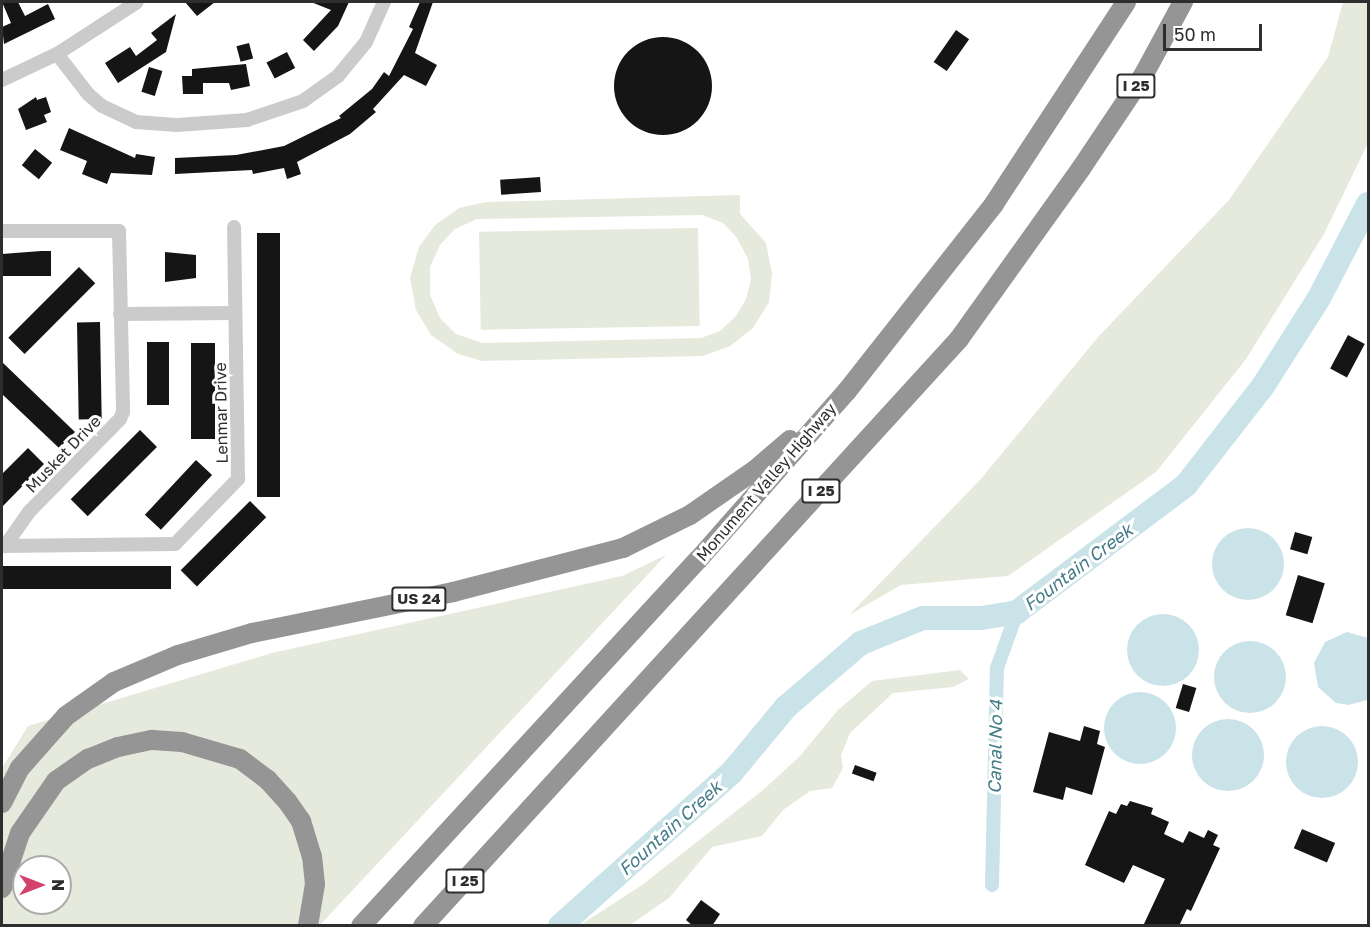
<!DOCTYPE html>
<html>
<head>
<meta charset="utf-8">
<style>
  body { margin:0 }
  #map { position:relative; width:1370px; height:927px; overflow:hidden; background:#fff; font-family:"Golos Text",sans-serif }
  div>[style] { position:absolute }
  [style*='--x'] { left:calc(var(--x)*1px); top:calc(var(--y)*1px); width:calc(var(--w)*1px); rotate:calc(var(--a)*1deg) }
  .green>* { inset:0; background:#e6eadc; transform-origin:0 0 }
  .water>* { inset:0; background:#cae3e8 }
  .round { border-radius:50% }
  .canal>* { height:14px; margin:-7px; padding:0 7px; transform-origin:7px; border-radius:7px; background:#cae3e8 }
  .river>* { height:24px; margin:-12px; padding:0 12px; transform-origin:12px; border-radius:12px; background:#cae3e8 }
  .building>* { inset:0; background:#151515; transform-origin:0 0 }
  .minor>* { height:14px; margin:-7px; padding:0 7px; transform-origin:7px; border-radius:7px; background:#cbcbcb }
  .highway>* { height:20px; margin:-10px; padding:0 10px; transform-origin:10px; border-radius:10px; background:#959595 }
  span { translate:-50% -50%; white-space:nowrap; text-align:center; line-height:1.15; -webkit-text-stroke:6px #fff; paint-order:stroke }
  .shield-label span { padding:2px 4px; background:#fff; border:2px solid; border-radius:4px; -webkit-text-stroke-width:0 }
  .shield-label { font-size:15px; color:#2e2e2e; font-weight:700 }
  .street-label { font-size:16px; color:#2e2e2e }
  .water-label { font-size:18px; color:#447c87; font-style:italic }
  .frame { position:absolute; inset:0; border:3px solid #2e2e2e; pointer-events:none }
  .north { position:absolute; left:12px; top:855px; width:60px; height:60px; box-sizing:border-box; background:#fff; border:2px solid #ababab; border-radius:50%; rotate:90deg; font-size:16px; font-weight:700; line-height:24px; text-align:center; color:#2e2e2e }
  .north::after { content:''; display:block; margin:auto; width:21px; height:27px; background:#d4416b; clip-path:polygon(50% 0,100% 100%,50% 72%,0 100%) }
  .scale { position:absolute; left:1163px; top:24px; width:99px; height:27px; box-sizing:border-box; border:3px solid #2e2e2e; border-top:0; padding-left:8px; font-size:18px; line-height:21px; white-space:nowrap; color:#2e2e2e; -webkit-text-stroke:4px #fff; paint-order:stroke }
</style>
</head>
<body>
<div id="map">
  <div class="green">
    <div style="clip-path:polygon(1343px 2px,1368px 2px,1368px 143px,1324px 234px,1246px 359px,1156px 472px,1008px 576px,901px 585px,849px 615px,980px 480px,1099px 336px,1229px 200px,1328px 57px)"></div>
    <div style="clip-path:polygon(evenodd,740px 195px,740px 214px,766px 243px,772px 273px,769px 302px,753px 328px,730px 346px,703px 356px,482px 361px,458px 354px,431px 335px,416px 310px,410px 278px,419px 247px,435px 225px,459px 208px,486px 202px,740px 195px,702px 215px,723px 223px,737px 238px,748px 259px,751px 280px,746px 299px,736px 316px,720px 331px,701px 338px,482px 343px,456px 334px,440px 318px,430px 295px,430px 267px,440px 245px,455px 229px,477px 219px,702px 215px)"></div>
    <div style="left:698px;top:228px;width:98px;height:219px;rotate:89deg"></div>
    <div style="clip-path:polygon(evenodd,666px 555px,320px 925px,2px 925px,2px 768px,28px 726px,272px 653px,622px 576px,666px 555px,24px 867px,60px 867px,60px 903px,24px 903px,24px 867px)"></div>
    <div style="clip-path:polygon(960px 670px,969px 679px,953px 687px,893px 693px,850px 733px,841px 755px,843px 768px,832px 788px,810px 791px,783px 810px,762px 836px,712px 847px,669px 898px,630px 925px,580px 925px,642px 885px,763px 790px,800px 756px,838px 710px,872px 681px)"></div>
  </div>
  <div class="water">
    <div class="round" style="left:1212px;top:528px;width:72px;height:72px"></div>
    <div class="round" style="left:1127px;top:614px;width:72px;height:72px"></div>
    <div style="clip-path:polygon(1347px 632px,1368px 638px,1368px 700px,1348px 705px,1336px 703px,1318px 687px,1314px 663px,1325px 642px)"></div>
    <div class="round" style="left:1214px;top:641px;width:72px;height:72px"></div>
    <div class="round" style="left:1104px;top:692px;width:72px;height:72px"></div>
    <div class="round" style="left:1192px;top:719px;width:72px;height:72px"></div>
    <div class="round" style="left:1286px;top:726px;width:72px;height:72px"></div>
  </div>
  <div class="canal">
    <div style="--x:992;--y:885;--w:217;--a:-88.7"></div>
    <div style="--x:997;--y:668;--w:59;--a:-70.3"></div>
  </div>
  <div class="river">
    <div style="--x:560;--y:926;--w:231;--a:-41.8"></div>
    <div style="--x:732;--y:772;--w:85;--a:-50.3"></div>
    <div style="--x:786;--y:707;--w:99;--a:-40.5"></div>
    <div style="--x:861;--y:643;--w:67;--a:-22"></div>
    <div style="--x:923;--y:618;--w:58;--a:0"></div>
    <div style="--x:981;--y:618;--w:36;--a:-9"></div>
    <div style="--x:1017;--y:612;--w:211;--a:-36.9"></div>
    <div style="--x:1186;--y:485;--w:125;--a:-52.1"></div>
    <div style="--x:1263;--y:386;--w:104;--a:-57.5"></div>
    <div style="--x:1319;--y:298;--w:106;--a:-62.5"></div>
  </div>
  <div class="building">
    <div style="clip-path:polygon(2px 2px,18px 2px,25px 16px,48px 4px,55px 19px,4px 44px,2px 27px,11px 23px)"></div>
    <div style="clip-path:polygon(185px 2px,215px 2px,197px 16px)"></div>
    <div style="clip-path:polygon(311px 2px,349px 2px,338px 26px,314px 51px,303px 40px,331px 10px)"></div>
    <div style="clip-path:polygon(420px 2px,433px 2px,415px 53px,437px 65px,426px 86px,404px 75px,373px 109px,376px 112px,350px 134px,297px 162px,301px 174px,287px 179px,284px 168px,253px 174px,252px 170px,175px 174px,175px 158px,236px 155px,284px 146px,341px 118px,339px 116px,372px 89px,384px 72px,389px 76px,413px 29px,409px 27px)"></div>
    <div style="clip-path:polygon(176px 14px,166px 52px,118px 83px,105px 63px,130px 47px,136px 56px,157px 40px,151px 33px)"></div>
    <div style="left:956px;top:30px;width:16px;height:39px;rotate:35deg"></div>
    <div class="round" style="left:614px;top:37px;width:98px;height:98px"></div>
    <div style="left:249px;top:43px;width:16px;height:13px;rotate:75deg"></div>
    <div style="left:287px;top:52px;width:18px;height:23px;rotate:63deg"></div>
    <div style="clip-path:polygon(246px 64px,250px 86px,231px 90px,229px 83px,203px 83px,203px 94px,183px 94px,182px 76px,192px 76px,192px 69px)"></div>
    <div style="left:149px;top:67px;width:14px;height:26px;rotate:17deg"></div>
    <div style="clip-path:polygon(36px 97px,37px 100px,46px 97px,51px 112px,44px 115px,47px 122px,26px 130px,18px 109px)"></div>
    <div style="clip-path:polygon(69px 128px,135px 158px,136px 154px,155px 157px,152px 175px,111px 173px,107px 184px,82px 174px,87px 161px,60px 150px)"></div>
    <div style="left:35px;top:149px;width:22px;height:21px;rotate:39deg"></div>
    <div style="left:540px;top:177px;width:15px;height:40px;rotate:86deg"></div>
    <div style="left:257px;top:233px;width:23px;height:264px"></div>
    <div style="clip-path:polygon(41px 251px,51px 251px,51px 276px,2px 276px,2px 254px)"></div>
    <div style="clip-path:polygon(165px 252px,196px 255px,196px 278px,165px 282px)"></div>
    <div style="left:79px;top:267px;width:23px;height:100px;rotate:45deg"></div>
    <div style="left:100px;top:322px;width:97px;height:23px;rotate:89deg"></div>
    <div style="left:1348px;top:335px;width:19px;height:38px;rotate:28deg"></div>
    <div style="left:147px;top:342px;width:22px;height:63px"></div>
    <div style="left:191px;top:343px;width:24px;height:96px"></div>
    <div style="clip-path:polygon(2px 362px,75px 432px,59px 448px,2px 394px)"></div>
    <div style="left:140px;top:430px;width:24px;height:98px;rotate:45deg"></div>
    <div style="clip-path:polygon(28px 448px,44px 464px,2px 507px,2px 474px)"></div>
    <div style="left:196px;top:460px;width:22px;height:75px;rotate:43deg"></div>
    <div style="left:250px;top:501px;width:23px;height:98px;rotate:45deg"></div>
    <div style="left:1295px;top:532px;width:18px;height:18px;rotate:16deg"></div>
    <div style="left:171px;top:566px;width:23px;height:169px;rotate:90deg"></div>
    <div style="left:1298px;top:575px;width:28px;height:42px;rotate:17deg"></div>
    <div style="left:1183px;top:684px;width:14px;height:25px;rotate:17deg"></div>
    <div style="clip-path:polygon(1084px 726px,1100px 731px,1097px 744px,1105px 747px,1092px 795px,1066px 787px,1063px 800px,1033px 792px,1049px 732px,1080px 741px)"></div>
    <div style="left:855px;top:765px;width:23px;height:9px;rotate:20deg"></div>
    <div style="clip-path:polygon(1130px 801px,1153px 808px,1151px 814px,1169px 822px,1164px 834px,1183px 843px,1189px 831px,1204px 838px,1208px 830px,1218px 835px,1213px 845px,1220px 848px,1191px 911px,1187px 909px,1179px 926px,1143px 926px,1165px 879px,1133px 865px,1124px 883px,1085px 865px,1109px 811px,1116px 814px,1121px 804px,1127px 806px)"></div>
    <div style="left:1302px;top:829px;width:36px;height:21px;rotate:23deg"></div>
    <div style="clip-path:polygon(701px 900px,720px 914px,712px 926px,693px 926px,686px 920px)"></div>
  </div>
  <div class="minor">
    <div style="--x:57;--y:54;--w:51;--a:52.2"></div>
    <div style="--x:88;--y:94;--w:18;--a:41"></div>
    <div style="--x:102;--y:106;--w:38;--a:25"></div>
    <div style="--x:136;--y:122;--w:41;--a:4.2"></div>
    <div style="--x:177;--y:125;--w:70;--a:-4.1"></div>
    <div style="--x:247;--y:120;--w:59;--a:-18.7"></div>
    <div style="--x:303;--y:101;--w:43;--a:-35.5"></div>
    <div style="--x:338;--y:76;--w:44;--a:-50.5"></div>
    <div style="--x:366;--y:42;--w:44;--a:-65.8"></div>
    <div style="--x:2;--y:80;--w:61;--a:-25.3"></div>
    <div style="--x:57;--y:54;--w:95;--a:-33"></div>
    <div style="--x:2;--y:231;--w:117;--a:0"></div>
    <div style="--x:119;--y:231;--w:181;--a:88.7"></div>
    <div style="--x:123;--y:412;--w:8;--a:113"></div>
    <div style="--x:120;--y:419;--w:130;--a:134.4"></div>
    <div style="--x:29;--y:512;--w:42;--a:125.2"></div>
    <div style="--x:120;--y:314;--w:115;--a:-0.5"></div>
    <div style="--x:2;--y:546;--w:173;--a:-0.7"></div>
    <div style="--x:175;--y:544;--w:91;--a:-45.9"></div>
    <div style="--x:238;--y:479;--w:252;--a:-90.9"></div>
  </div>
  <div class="highway">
    <div style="--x:2;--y:803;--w:39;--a:-63"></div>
    <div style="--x:20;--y:768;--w:69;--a:-48.5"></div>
    <div style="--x:66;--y:716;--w:59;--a:-35.3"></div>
    <div style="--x:114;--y:682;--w:69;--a:-22.9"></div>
    <div style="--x:178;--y:655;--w:77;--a:-16.6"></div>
    <div style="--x:252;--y:633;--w:205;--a:-11.5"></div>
    <div style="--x:453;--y:592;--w:176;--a:-14.5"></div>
    <div style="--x:623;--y:548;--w:75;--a:-26.2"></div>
    <div style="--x:690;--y:515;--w:79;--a:-34.7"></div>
    <div style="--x:755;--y:470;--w:46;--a:-40.6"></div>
    <div style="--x:2;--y:888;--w:58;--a:-71.9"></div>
    <div style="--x:20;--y:833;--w:63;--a:-55.3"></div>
    <div style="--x:56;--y:781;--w:39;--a:-35"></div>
    <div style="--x:88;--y:759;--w:32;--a:-22"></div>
    <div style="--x:118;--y:747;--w:35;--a:-12"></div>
    <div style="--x:152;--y:740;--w:30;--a:4"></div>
    <div style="--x:182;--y:742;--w:60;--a:16.3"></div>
    <div style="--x:240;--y:759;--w:34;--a:37"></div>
    <div style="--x:267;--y:779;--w:30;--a:48"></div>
    <div style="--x:287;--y:801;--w:24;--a:55"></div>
    <div style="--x:301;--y:821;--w:37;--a:73"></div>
    <div style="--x:312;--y:856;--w:28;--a:84"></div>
    <div style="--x:315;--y:884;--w:43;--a:99.5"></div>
    <div style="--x:361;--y:926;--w:498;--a:-47.4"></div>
    <div style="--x:698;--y:560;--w:225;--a:-48.6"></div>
    <div style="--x:847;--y:391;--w:238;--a:-51.8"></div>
    <div style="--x:994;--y:204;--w:241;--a:-56.8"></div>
    <div style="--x:423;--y:926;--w:795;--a:-47.6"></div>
    <div style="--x:959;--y:339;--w:211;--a:-54.4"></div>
    <div style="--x:1082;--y:167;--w:110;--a:-56.2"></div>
    <div style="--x:1143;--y:76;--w:84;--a:-61.6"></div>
  </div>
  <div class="shield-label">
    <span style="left:1136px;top:86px">I 25</span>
    <span style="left:821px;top:491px">I 25</span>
    <span style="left:419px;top:599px">US 24</span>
    <span style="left:465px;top:881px">I 25</span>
  </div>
  <div class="street-label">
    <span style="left:221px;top:413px;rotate:-91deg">Lenmar Drive</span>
    <span style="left:63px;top:454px;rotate:-46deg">Musket Drive</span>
    <span style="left:766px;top:482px;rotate:-49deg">Monument Valley Highway</span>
  </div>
  <div class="water-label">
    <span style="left:1078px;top:567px;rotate:-37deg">Fountain Creek</span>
    <span style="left:995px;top:747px;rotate:-89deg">Canal No 4</span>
    <span style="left:670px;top:828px;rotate:-42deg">Fountain Creek</span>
  </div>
  <div class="frame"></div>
  <div class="north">N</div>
  <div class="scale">50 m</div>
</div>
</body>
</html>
